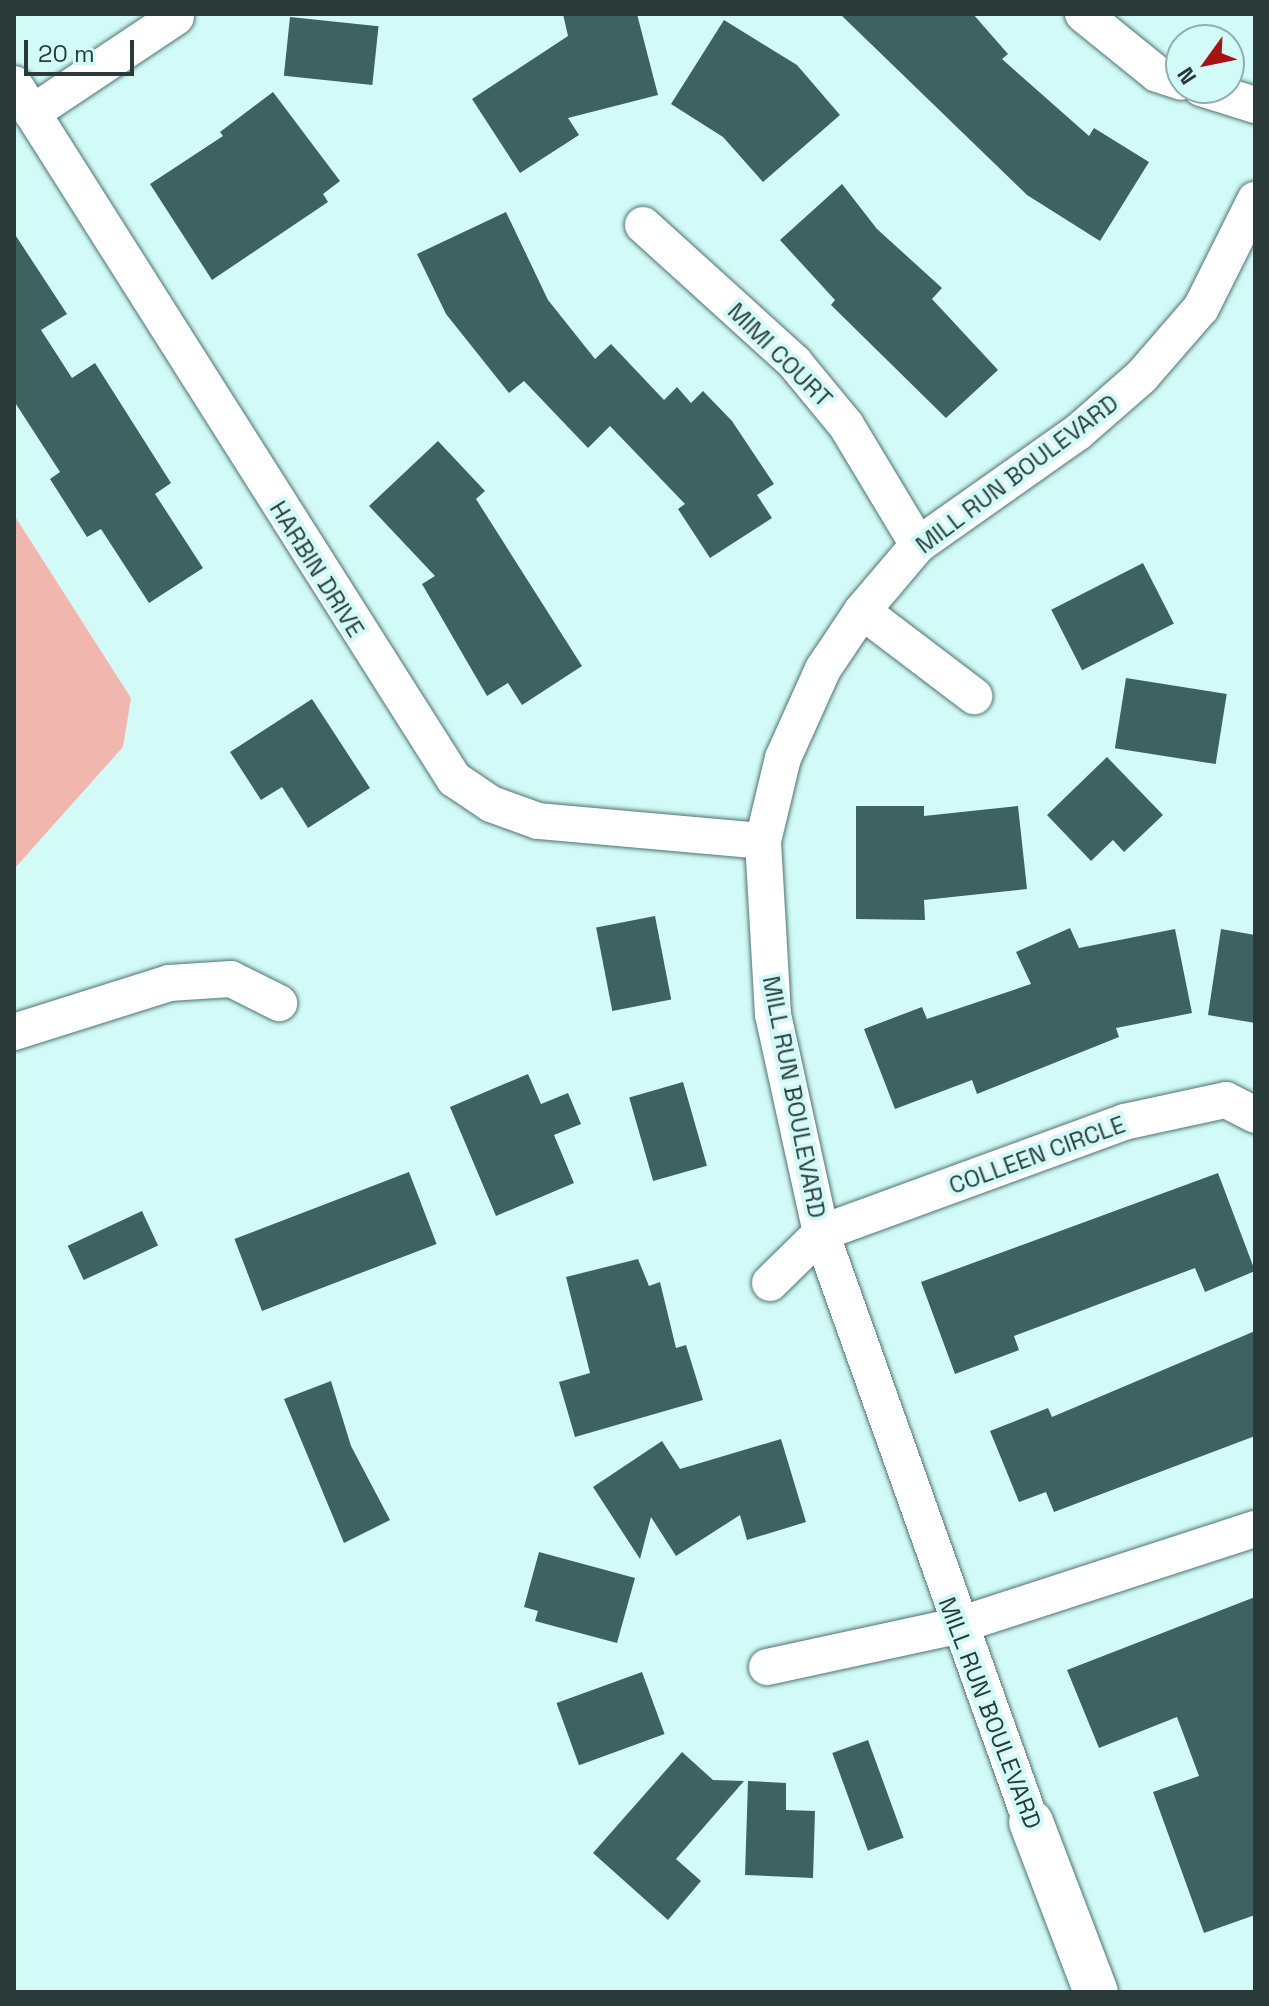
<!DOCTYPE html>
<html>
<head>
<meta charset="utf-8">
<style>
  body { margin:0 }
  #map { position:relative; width:1269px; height:2006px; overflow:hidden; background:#d2fbf8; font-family:"Space Grotesk",sans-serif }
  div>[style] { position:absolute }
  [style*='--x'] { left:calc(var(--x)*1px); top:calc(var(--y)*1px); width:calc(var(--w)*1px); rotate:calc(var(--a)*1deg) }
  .green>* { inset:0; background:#f1b7af }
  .building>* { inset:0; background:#3d625f; transform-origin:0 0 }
  .roads { filter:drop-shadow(0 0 2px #4e7370) drop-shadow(0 0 2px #4e7370) }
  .minor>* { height:36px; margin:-18px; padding:0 18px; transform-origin:18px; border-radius:18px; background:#fff }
  .tertiary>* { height:44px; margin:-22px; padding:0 22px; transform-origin:22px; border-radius:22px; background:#fff }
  span { translate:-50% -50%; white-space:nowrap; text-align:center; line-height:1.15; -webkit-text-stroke:8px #d2fbf8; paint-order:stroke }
  .street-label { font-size:24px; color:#2a3a39 }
  .frame { position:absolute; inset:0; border:16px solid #2a3a39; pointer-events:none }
  .north { position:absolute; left:1165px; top:24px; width:80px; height:80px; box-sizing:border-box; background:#d2fbf8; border:2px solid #8faeac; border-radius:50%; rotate:237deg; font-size:22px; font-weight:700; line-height:32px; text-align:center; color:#2a3a39 }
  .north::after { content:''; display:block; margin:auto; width:28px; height:36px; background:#a71313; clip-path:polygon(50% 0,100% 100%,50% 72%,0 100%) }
  .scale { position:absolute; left:24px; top:40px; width:110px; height:36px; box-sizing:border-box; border:4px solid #2a3a39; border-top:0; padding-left:10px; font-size:24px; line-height:28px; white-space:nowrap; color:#2a3a39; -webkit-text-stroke:6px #d2fbf8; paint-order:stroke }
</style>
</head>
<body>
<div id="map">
  <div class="green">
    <div style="clip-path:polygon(14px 515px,131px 698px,123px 747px,14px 869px)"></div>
  </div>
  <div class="building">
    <div style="clip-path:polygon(563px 14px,637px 14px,658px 95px,568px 118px,579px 135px,520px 173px,472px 99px,568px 36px)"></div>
    <div style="clip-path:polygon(840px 14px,973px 14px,1008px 54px,1002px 59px,1089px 136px,1094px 128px,1149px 162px,1100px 241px,1027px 195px)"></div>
    <div style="left:290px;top:17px;width:89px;height:59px;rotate:6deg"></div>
    <div style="clip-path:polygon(724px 20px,797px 65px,840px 115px,763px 182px,723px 137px,671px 104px)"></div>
    <div style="clip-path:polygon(273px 92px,340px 181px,323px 194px,328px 202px,212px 280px,150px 184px,223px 136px,220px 132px)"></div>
    <div style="clip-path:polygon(842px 184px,877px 229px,942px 288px,932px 299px,998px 370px,946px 418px,831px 305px,835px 300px,780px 240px)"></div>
    <div style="clip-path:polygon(506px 212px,548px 300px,595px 359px,611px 344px,664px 400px,677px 387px,691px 403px,703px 391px,732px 421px,774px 484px,757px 495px,772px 518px,710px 558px,678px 509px,685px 504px,610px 426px,588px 448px,524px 381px,509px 393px,446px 314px,417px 254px)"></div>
    <div style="clip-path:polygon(14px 233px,67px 314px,41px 330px,72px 378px,95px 363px,171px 483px,155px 494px,203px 568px,149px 603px,101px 529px,87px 537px,50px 479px,60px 472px,14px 401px)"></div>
    <div style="clip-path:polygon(438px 441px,485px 491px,476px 499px,582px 666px,522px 705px,508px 683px,487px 696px,422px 584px,435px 576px,369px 506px)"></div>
    <div style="left:1143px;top:563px;width:68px;height:103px;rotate:63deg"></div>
    <div style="left:1126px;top:678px;width:102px;height:71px;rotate:9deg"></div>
    <div style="clip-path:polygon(312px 699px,370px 788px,308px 828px,282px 787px,261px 800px,230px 752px)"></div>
    <div style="clip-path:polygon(1107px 757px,1163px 815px,1124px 852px,1113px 840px,1091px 861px,1047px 815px)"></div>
    <div style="clip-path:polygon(856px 806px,924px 806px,924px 816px,1018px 806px,1027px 889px,924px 900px,925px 920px,856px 919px)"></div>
    <div style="left:655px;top:916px;width:85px;height:60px;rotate:79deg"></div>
    <div style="clip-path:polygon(1070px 928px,1079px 948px,1175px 929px,1192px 1013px,1116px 1028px,1119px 1037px,977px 1094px,972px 1080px,895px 1109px,864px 1029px,922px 1007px,927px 1019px,1031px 984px,1016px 952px)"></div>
    <div style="clip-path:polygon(1221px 929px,1255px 935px,1255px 1023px,1208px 1015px)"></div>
    <div style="clip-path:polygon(528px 1074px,541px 1104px,568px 1093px,581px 1124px,554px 1135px,574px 1183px,496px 1216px,450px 1107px)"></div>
    <div style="left:683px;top:1082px;width:87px;height:56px;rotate:74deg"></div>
    <div style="left:409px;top:1172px;width:77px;height:187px;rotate:69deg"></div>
    <div style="clip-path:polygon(1218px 1173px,1255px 1271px,1205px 1292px,1195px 1268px,1014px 1336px,1019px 1350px,955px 1374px,921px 1282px)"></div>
    <div style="left:142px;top:1211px;width:38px;height:82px;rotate:65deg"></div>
    <div style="clip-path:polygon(638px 1259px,649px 1286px,660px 1282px,676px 1348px,686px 1345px,703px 1400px,575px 1437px,559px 1382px,590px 1373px,566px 1277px)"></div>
    <div style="clip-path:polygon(1255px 1331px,1255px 1436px,1054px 1512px,1046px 1492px,1019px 1502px,990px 1431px,1048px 1408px,1052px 1417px)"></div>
    <div style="clip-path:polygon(331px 1381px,351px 1446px,390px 1520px,344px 1543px,284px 1399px)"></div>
    <div style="clip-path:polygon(781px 1439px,806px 1522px,747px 1540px,740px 1515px,676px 1556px,651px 1517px,640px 1559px,593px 1487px,662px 1441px,680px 1469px)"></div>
    <div style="clip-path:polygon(539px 1552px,635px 1578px,617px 1643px,535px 1621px,538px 1611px,524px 1607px)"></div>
    <div style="clip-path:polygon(1255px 1597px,1255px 1915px,1204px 1933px,1153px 1792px,1199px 1776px,1177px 1717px,1099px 1748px,1067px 1670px)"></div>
    <div style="left:642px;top:1672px;width:66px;height:91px;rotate:70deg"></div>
    <div style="left:868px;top:1740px;width:104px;height:38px;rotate:70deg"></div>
    <div style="clip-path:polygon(682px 1752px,713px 1780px,744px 1781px,676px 1859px,701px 1881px,668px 1920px,593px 1853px)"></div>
    <div style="clip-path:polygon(748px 1781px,786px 1783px,786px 1810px,815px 1811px,813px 1878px,745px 1875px)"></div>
  </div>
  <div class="roads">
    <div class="minor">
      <div style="--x:1083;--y:14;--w:95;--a:39"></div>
      <div style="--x:1157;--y:74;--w:25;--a:18"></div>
      <div style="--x:14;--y:84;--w:823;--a:57.66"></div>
      <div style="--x:454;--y:779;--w:45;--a:34"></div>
      <div style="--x:491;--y:804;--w:50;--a:19.9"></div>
      <div style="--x:538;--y:821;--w:226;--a:5.1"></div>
      <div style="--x:1201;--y:88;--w:57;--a:17.5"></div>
      <div style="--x:32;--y:113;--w:173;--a:-33.7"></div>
      <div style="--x:643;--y:225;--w:204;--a:42.2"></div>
      <div style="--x:794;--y:362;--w:82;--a:50.5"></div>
      <div style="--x:846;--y:425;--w:140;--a:59"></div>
      <div style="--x:862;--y:611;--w:141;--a:37.2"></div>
      <div style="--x:14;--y:1032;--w:163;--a:-17.5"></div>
      <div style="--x:169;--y:983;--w:62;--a:-3.7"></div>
      <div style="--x:231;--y:979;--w:54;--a:26.6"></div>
      <div style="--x:770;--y:1283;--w:71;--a:-44.4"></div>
      <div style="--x:821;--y:1233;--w:323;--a:-20.1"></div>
      <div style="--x:1124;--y:1122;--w:104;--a:-12.2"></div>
      <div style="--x:1226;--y:1100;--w:33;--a:27"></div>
      <div style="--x:767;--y:1667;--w:193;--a:-12.2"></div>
      <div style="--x:956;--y:1626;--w:314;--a:-18"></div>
      <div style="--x:1031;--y:1822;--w:625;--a:-109.62"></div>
      <div style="--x:821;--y:1233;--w:223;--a:-102.4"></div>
      <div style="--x:773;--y:1015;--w:174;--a:-93.3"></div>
      <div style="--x:763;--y:841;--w:85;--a:-76.5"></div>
      <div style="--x:783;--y:758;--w:98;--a:-65.8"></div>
      <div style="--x:823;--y:669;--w:70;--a:-56.1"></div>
      <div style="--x:862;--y:611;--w:87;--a:-49.7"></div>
      <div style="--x:918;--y:545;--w:194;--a:-35.2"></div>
      <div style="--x:1077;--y:433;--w:86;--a:-41.2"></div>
      <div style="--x:1142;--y:376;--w:90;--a:-49.1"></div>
      <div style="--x:1201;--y:308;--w:121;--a:-63.4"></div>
    </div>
    <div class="tertiary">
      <div style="--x:1031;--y:1822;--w:182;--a:69.1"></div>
    </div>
  </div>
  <div class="street-label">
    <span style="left:780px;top:355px;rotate:45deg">MIMI COURT</span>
    <span style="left:1017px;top:474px;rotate:-37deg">MILL RUN BOULEVARD</span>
    <span style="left:317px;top:569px;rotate:58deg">HARBIN DRIVE</span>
    <span style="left:794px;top:1097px;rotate:79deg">MILL RUN BOULEVARD</span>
    <span style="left:1037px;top:1155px;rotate:-20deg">COLLEEN CIRCLE</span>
    <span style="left:990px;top:1713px;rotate:69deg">MILL RUN BOULEVARD</span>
  </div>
  <div class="frame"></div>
  <div class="north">N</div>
  <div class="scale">20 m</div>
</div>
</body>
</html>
